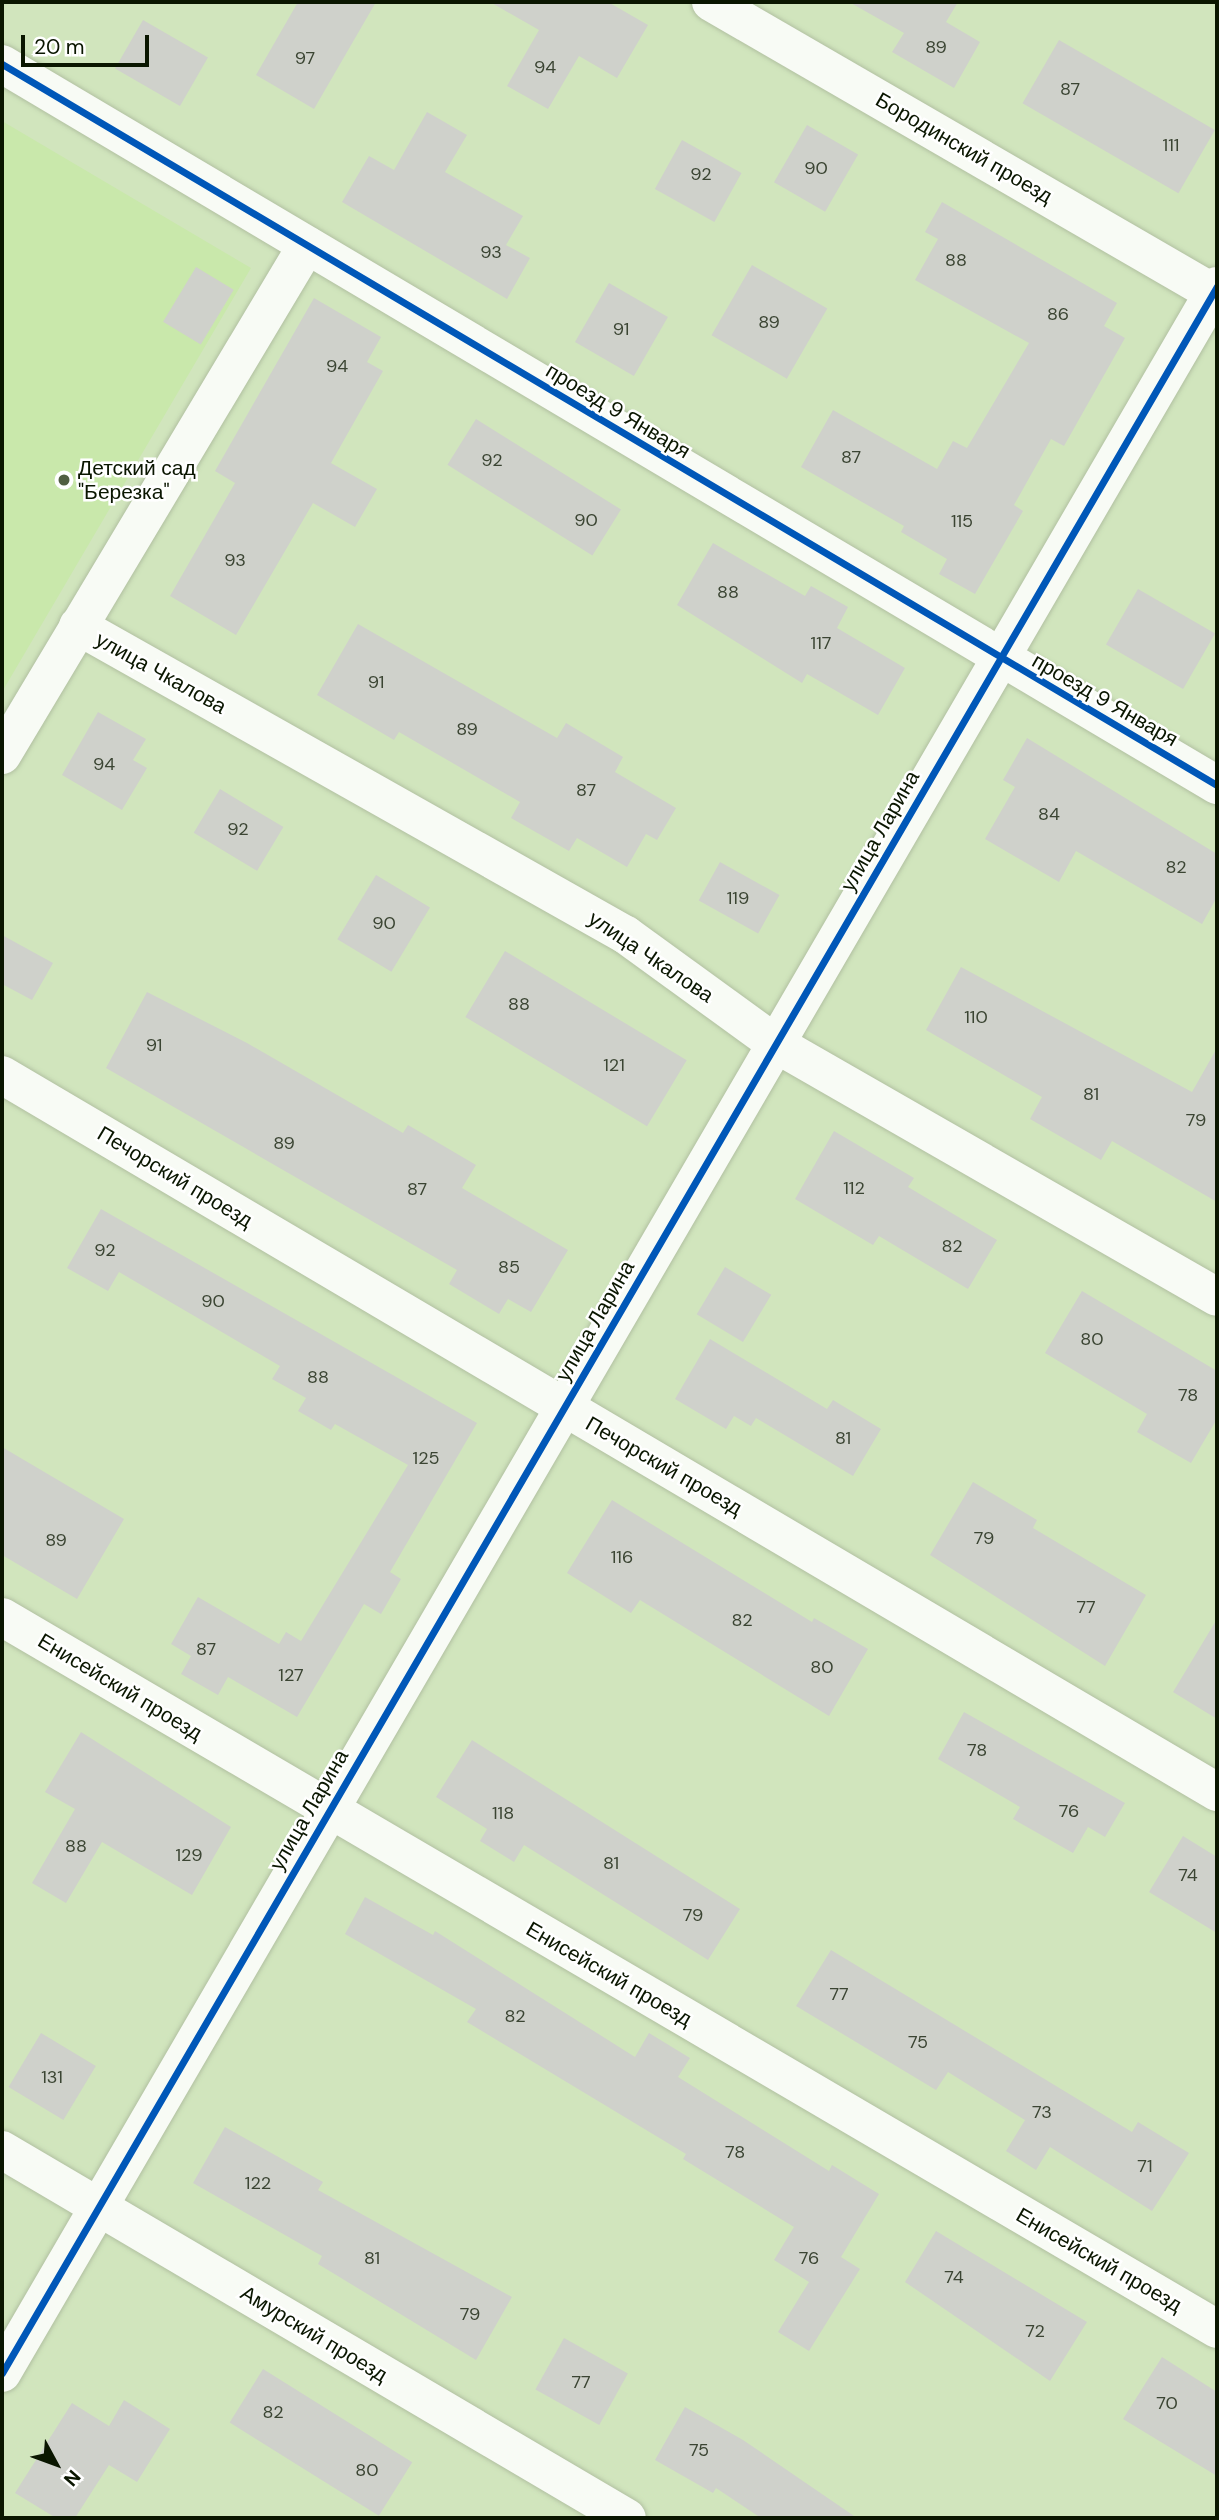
<!DOCTYPE html>
<html>
<head>
<meta charset="utf-8">
<style>
  body { margin:0 }
  #map { position:relative; width:1219px; height:2520px; overflow:hidden; background:#d1e5bd; font-family:"DM Sans",sans-serif }
  div>[style] { position:absolute }
  [style*='--x'] { left:calc(var(--x)*1px); top:calc(var(--y)*1px); width:calc(var(--w)*1px); rotate:calc(var(--a)*1deg) }
  .built>* { inset:0; background:#c9e8ab }
  .building>* { inset:0; background:#cfd1cb; transform-origin:0 0 }
  .roads { filter:drop-shadow(0 0 2px #b1c0a1) drop-shadow(0 0 2px #b1c0a1) }
  .minor>* { height:38px; margin:-19px; padding:0 19px; transform-origin:19px; border-radius:19px; background:#f8fbf5 }
  .cycleway>* { height:7px; margin:-3.5px; padding:0 3.5px; transform-origin:3.5px; border-radius:3.5px; background:#0057b8 }
  .dots>* { width:19px; height:19px; translate:-50% -50%; box-sizing:border-box; border:4px solid #fff; border-radius:50% }
  span { translate:-50% -50%; white-space:nowrap; text-align:center; line-height:1.15; -webkit-text-stroke:5px #fff; paint-order:stroke }
  .number-label { font-size:18px; color:#3b4533 }
  .number-label span { -webkit-text-stroke-width:0 }
  .street-label { font-size:21px; color:#0a1600 }
  .poi-label { font-size:21px; color:#0a1600 }
  .left { translate:0 -50%; text-align:left }
  .frame { position:absolute; inset:0; border:4px solid #0a1600; pointer-events:none }
  .north { position:absolute; left:21px; top:2429px; width:70px; height:70px; -webkit-text-stroke:5px #fff; paint-order:stroke; rotate:131deg; font-size:19px; font-weight:700; line-height:28px; text-align:center; color:#0a1600 }
  .north::after { content:''; display:block; margin:auto; width:24px; height:32px; background:#0a1600; clip-path:polygon(50% 0,100% 100%,50% 72%,0 100%) }
  .scale { position:absolute; left:21px; top:35px; width:128px; height:32px; box-sizing:border-box; border:4px solid #0a1600; border-top:0; padding-left:9px; font-size:21px; line-height:24px; white-space:nowrap; color:#0a1600; -webkit-text-stroke:5px #fff; paint-order:stroke }
</style>
</head>
<body>
<div id="map">
  <div class="built">
    <div style="clip-path:polygon(2px 121px,251px 268px,2px 692px)"></div>
  </div>
  <div class="building">
    <div style="clip-path:polygon(298px 2px,376px 2px,314px 109px,256px 75px)"></div>
    <div style="clip-path:polygon(490px 2px,608px 2px,648px 25px,617px 78px,579px 56px,548px 109px,507px 86px,539px 30px)"></div>
    <div style="clip-path:polygon(849px 2px,958px 2px,946px 22px,980px 42px,954px 88px,892px 52px,904px 33px)"></div>
    <div style="left:143px;top:20px;width:75px;height:56px;rotate:30deg"></div>
    <div style="left:1059px;top:40px;width:180px;height:73px;rotate:30deg"></div>
    <div style="clip-path:polygon(427px 112px,467px 135px,445px 172px,523px 216px,506px 245px,530px 258px,507px 299px,342px 202px,369px 156px,394px 170px)"></div>
    <div style="left:807px;top:125px;width:59px;height:66px;rotate:30deg"></div>
    <div style="left:682px;top:140px;width:68px;height:56px;rotate:29deg"></div>
    <div style="clip-path:polygon(942px 202px,1117px 303px,1104px 326px,1125px 338px,1064px 446px,1051px 439px,1014px 505px,1023px 511px,975px 594px,939px 574px,947px 559px,901px 532px,904px 526px,801px 467px,833px 410px,937px 469px,953px 441px,967px 448px,1029px 343px,915px 280px,938px 239px,925px 232px)"></div>
    <div style="left:752px;top:265px;width:87px;height:81px;rotate:30deg"></div>
    <div style="left:196px;top:267px;width:44px;height:64px;rotate:31deg"></div>
    <div style="left:609px;top:283px;width:68px;height:68px;rotate:30deg"></div>
    <div style="clip-path:polygon(314px 298px,381px 337px,367px 362px,383px 371px,331px 463px,377px 489px,355px 527px,313px 503px,236px 635px,170px 596px,235px 483px,215px 471px)"></div>
    <div style="left:476px;top:419px;width:171px;height:54px;rotate:32deg"></div>
    <div style="clip-path:polygon(713px 543px,805px 596px,811px 586px,848px 607px,837px 628px,905px 668px,878px 715px,807px 674px,802px 683px,677px 605px)"></div>
    <div style="left:1138px;top:589px;width:89px;height:64px;rotate:30deg"></div>
    <div style="clip-path:polygon(358px 624px,557px 738px,566px 723px,623px 757px,615px 772px,676px 808px,657px 840px,646px 834px,627px 867px,577px 838px,569px 851px,511px 818px,520px 802px,399px 732px,394px 740px,317px 695px)"></div>
    <div style="clip-path:polygon(98px 712px,146px 739px,133px 760px,147px 768px,122px 810px,62px 775px)"></div>
    <div style="clip-path:polygon(1027px 738px,1217px 854px,1217px 897px,1202px 924px,1076px 851px,1059px 882px,985px 839px,1015px 787px,1003px 780px)"></div>
    <div style="left:220px;top:789px;width:74px;height:51px;rotate:31deg"></div>
    <div style="left:720px;top:862px;width:68px;height:44px;rotate:29deg"></div>
    <div style="left:376px;top:875px;width:63px;height:75px;rotate:31deg"></div>
    <div style="clip-path:polygon(2px 935px,53px 963px,32px 1000px,2px 984px)"></div>
    <div style="left:505px;top:951px;width:212px;height:77px;rotate:31deg"></div>
    <div style="clip-path:polygon(961px 967px,1192px 1092px,1217px 1048px,1217px 1202px,1112px 1141px,1101px 1160px,1030px 1119px,1042px 1097px,926px 1030px)"></div>
    <div style="clip-path:polygon(147px 992px,247px 1043px,403px 1133px,408px 1125px,476px 1165px,462px 1188px,568px 1250px,531px 1312px,508px 1299px,499px 1314px,449px 1284px,457px 1270px,106px 1068px)"></div>
    <div style="clip-path:polygon(834px 1131px,914px 1178px,908px 1187px,997px 1240px,968px 1289px,879px 1236px,873px 1245px,795px 1199px)"></div>
    <div style="clip-path:polygon(101px 1209px,477px 1423px,390px 1572px,401px 1579px,381px 1614px,364px 1604px,297px 1717px,228px 1677px,218px 1695px,181px 1674px,191px 1656px,171px 1644px,198px 1597px,279px 1644px,286px 1632px,301px 1641px,408px 1465px,335px 1424px,331px 1430px,298px 1411px,306px 1398px,272px 1379px,280px 1366px,119px 1272px,108px 1291px,67px 1268px)"></div>
    <div style="left:725px;top:1267px;width:54px;height:55px;rotate:31deg"></div>
    <div style="clip-path:polygon(1082px 1291px,1217px 1371px,1217px 1419px,1191px 1463px,1137px 1432px,1147px 1414px,1045px 1353px)"></div>
    <div style="clip-path:polygon(710px 1339px,827px 1409px,833px 1400px,881px 1429px,853px 1476px,756px 1418px,751px 1426px,734px 1416px,726px 1429px,675px 1399px)"></div>
    <div style="clip-path:polygon(2px 1447px,124px 1519px,77px 1599px,2px 1555px)"></div>
    <div style="clip-path:polygon(973px 1482px,1037px 1520px,1033px 1528px,1146px 1595px,1105px 1666px,930px 1555px)"></div>
    <div style="clip-path:polygon(612px 1500px,812px 1622px,814px 1618px,868px 1649px,829px 1716px,640px 1600px,631px 1613px,567px 1573px)"></div>
    <div style="clip-path:polygon(1217px 1619px,1217px 1719px,1173px 1692px)"></div>
    <div style="clip-path:polygon(964px 1712px,1125px 1803px,1105px 1837px,1088px 1827px,1073px 1853px,1013px 1819px,1020px 1807px,938px 1759px)"></div>
    <div style="clip-path:polygon(81px 1732px,231px 1827px,192px 1895px,102px 1842px,66px 1903px,32px 1883px,75px 1809px,45px 1792px)"></div>
    <div style="clip-path:polygon(472px 1740px,740px 1909px,708px 1960px,524px 1845px,514px 1862px,480px 1841px,487px 1829px,436px 1797px)"></div>
    <div style="clip-path:polygon(1183px 1836px,1217px 1857px,1217px 1933px,1149px 1892px)"></div>
    <div style="clip-path:polygon(365px 1897px,433px 1935px,435px 1931px,635px 2057px,649px 2033px,690px 2058px,678px 2077px,829px 2171px,832px 2165px,879px 2194px,841px 2257px,860px 2269px,809px 2351px,778px 2332px,809px 2282px,774px 2260px,794px 2227px,683px 2159px,686px 2154px,467px 2022px,476px 2009px,345px 1934px)"></div>
    <div style="clip-path:polygon(831px 1950px,1132px 2132px,1138px 2122px,1189px 2153px,1152px 2211px,1050px 2147px,1036px 2170px,1006px 2151px,1025px 2120px,948px 2072px,936px 2090px,796px 2006px)"></div>
    <div style="left:41px;top:2033px;width:64px;height:63px;rotate:31deg"></div>
    <div style="clip-path:polygon(225px 2127px,323px 2182px,318px 2190px,512px 2297px,476px 2360px,318px 2264px,322px 2256px,193px 2183px)"></div>
    <div style="clip-path:polygon(936px 2231px,1087px 2322px,1050px 2381px,905px 2282px)"></div>
    <div style="left:564px;top:2338px;width:73px;height:59px;rotate:29deg"></div>
    <div style="clip-path:polygon(1162px 2357px,1217px 2392px,1217px 2476px,1123px 2419px)"></div>
    <div style="left:263px;top:2369px;width:176px;height:63px;rotate:32deg"></div>
    <div style="clip-path:polygon(124px 2400px,170px 2429px,137px 2482px,109px 2465px,75px 2518px,56px 2518px,15px 2493px,72px 2403px,109px 2426px)"></div>
    <div style="clip-path:polygon(685px 2407px,743px 2440px,857px 2518px,761px 2518px,716px 2488px,713px 2493px,655px 2460px)"></div>
  </div>
  <div class="roads">
    <div class="minor">
      <div style="--x:711;--y:2;--w:585;--a:30.07"></div>
      <div style="--x:2;--y:64;--w:1413;--a:30.69"></div>
      <div style="--x:78;--y:626;--w:629;--a:29.42"></div>
      <div style="--x:626;--y:935;--w:185;--a:36"></div>
      <div style="--x:776;--y:1044;--w:508;--a:29.84"></div>
      <div style="--x:2;--y:755;--w:594;--a:-59.12"></div>
      <div style="--x:2;--y:1075;--w:1411;--a:30.55"></div>
      <div style="--x:2;--y:1617;--w:1408;--a:30.37"></div>
      <div style="--x:2;--y:2150;--w:725;--a:30.49"></div>
      <div style="--x:2;--y:2373;--w:2415;--a:-59.79"></div>
    </div>
  </div>
  <div class="cycleway">
    <div style="--x:2;--y:64;--w:1413;--a:30.69"></div>
    <div style="--x:2;--y:2373;--w:2415;--a:-59.79"></div>
  </div>
  <div class="dots">
    <div style="left:64px;top:480px;background:#505e42"></div>
  </div>
  <div class="number-label">
    <span style="left:936px;top:47px">89</span>
    <span style="left:305px;top:58px">97</span>
    <span style="left:545px;top:67px">94</span>
    <span style="left:1070px;top:89px">87</span>
    <span style="left:1171px;top:145px">111</span>
    <span style="left:816px;top:168px">90</span>
    <span style="left:701px;top:174px">92</span>
    <span style="left:491px;top:252px">93</span>
    <span style="left:956px;top:260px">88</span>
    <span style="left:1058px;top:314px">86</span>
    <span style="left:769px;top:322px">89</span>
    <span style="left:621px;top:329px">91</span>
    <span style="left:337px;top:366px">94</span>
    <span style="left:851px;top:457px">87</span>
    <span style="left:492px;top:460px">92</span>
    <span style="left:586px;top:520px">90</span>
    <span style="left:962px;top:521px">115</span>
    <span style="left:235px;top:560px">93</span>
    <span style="left:728px;top:592px">88</span>
    <span style="left:821px;top:643px">117</span>
    <span style="left:376px;top:682px">91</span>
    <span style="left:467px;top:729px">89</span>
    <span style="left:104px;top:764px">94</span>
    <span style="left:586px;top:790px">87</span>
    <span style="left:1049px;top:814px">84</span>
    <span style="left:238px;top:829px">92</span>
    <span style="left:1176px;top:867px">82</span>
    <span style="left:738px;top:898px">119</span>
    <span style="left:384px;top:923px">90</span>
    <span style="left:519px;top:1004px">88</span>
    <span style="left:976px;top:1017px">110</span>
    <span style="left:154px;top:1045px">91</span>
    <span style="left:614px;top:1065px">121</span>
    <span style="left:1091px;top:1094px">81</span>
    <span style="left:1196px;top:1120px">79</span>
    <span style="left:284px;top:1143px">89</span>
    <span style="left:854px;top:1188px">112</span>
    <span style="left:417px;top:1189px">87</span>
    <span style="left:952px;top:1246px">82</span>
    <span style="left:105px;top:1250px">92</span>
    <span style="left:509px;top:1267px">85</span>
    <span style="left:213px;top:1301px">90</span>
    <span style="left:1092px;top:1339px">80</span>
    <span style="left:318px;top:1377px">88</span>
    <span style="left:1188px;top:1395px">78</span>
    <span style="left:843px;top:1438px">81</span>
    <span style="left:426px;top:1458px">125</span>
    <span style="left:984px;top:1538px">79</span>
    <span style="left:56px;top:1540px">89</span>
    <span style="left:622px;top:1557px">116</span>
    <span style="left:1086px;top:1607px">77</span>
    <span style="left:742px;top:1620px">82</span>
    <span style="left:206px;top:1649px">87</span>
    <span style="left:822px;top:1667px">80</span>
    <span style="left:291px;top:1675px">127</span>
    <span style="left:977px;top:1750px">78</span>
    <span style="left:1069px;top:1811px">76</span>
    <span style="left:503px;top:1813px">118</span>
    <span style="left:76px;top:1846px">88</span>
    <span style="left:189px;top:1855px">129</span>
    <span style="left:611px;top:1863px">81</span>
    <span style="left:1188px;top:1875px">74</span>
    <span style="left:693px;top:1915px">79</span>
    <span style="left:839px;top:1994px">77</span>
    <span style="left:515px;top:2016px">82</span>
    <span style="left:918px;top:2042px">75</span>
    <span style="left:52px;top:2077px">131</span>
    <span style="left:1042px;top:2112px">73</span>
    <span style="left:735px;top:2152px">78</span>
    <span style="left:1145px;top:2166px">71</span>
    <span style="left:258px;top:2183px">122</span>
    <span style="left:372px;top:2258px">81</span>
    <span style="left:809px;top:2258px">76</span>
    <span style="left:954px;top:2277px">74</span>
    <span style="left:470px;top:2314px">79</span>
    <span style="left:1035px;top:2331px">72</span>
    <span style="left:581px;top:2382px">77</span>
    <span style="left:1167px;top:2403px">70</span>
    <span style="left:273px;top:2412px">82</span>
    <span style="left:699px;top:2450px">75</span>
    <span style="left:367px;top:2470px">80</span>
  </div>
  <div class="street-label">
    <span style="left:964px;top:148px;rotate:30deg">Бородинский проезд</span>
    <span style="left:618px;top:411px;rotate:31deg">проезд 9 Января</span>
    <span style="left:161px;top:673px;rotate:29deg">улица Чкалова</span>
    <span style="left:1105px;top:700px;rotate:30deg">проезд 9 Января</span>
    <span style="left:880px;top:831px;rotate:-60deg">улица Ларина</span>
    <span style="left:651px;top:957px;rotate:34deg">улица Чкалова</span>
    <span style="left:175px;top:1177px;rotate:31deg">Печорский проезд</span>
    <span style="left:595px;top:1321px;rotate:-60deg">улица Ларина</span>
    <span style="left:664px;top:1466px;rotate:30deg">Печорский проезд</span>
    <span style="left:120px;top:1687px;rotate:31deg">Енисейский проезд</span>
    <span style="left:309px;top:1810px;rotate:-60deg">улица Ларина</span>
    <span style="left:609px;top:1974px;rotate:30deg">Енисейский проезд</span>
    <span style="left:1099px;top:2260px;rotate:30deg">Енисейский проезд</span>
    <span style="left:314px;top:2334px;rotate:31deg">Амурский проезд</span>
  </div>
  <div class="poi-label">
    <span class="left" style="left:78px;top:480px">Детский сад<br>"Березка"</span>
  </div>
  <div class="frame"></div>
  <div class="north">N</div>
  <div class="scale">20 m</div>
</div>
</body>
</html>
